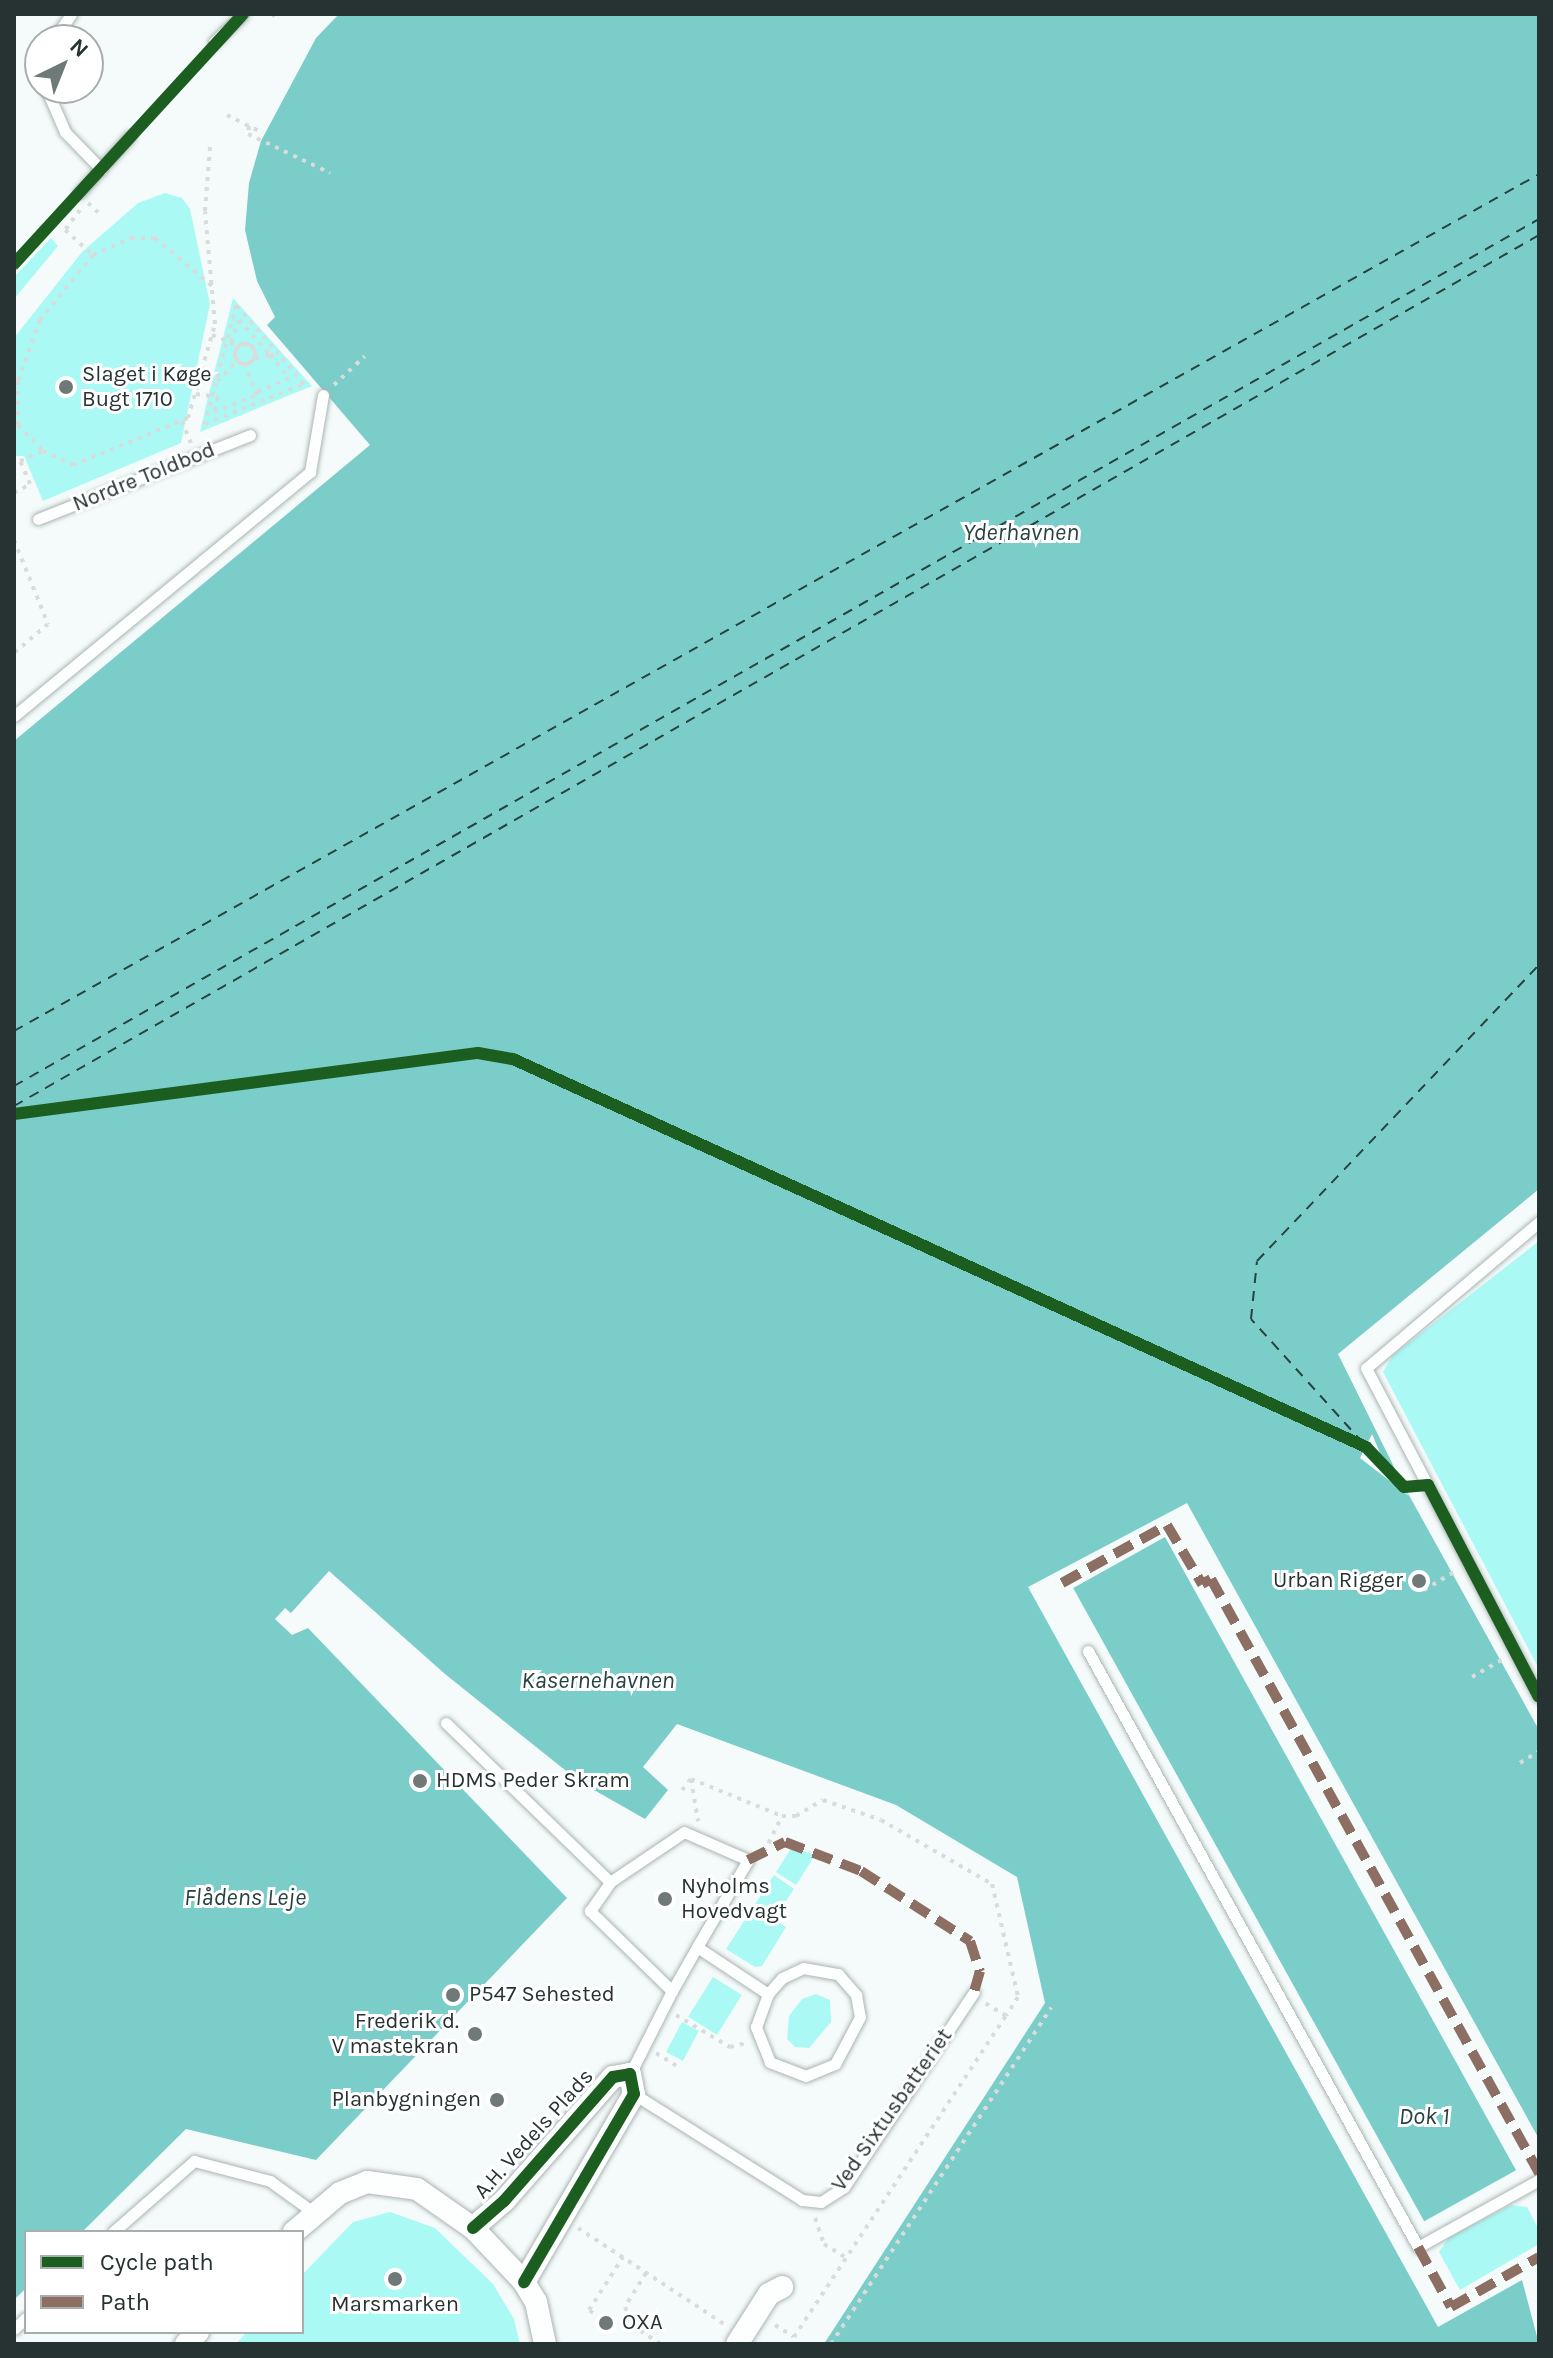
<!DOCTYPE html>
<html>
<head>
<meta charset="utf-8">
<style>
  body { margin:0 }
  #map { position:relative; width:1553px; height:2358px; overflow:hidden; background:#f4fbfa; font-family:Karla,sans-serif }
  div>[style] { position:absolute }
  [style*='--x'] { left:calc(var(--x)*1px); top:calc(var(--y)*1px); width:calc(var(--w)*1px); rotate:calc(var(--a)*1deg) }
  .green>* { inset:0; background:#abf9f5; transform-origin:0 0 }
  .water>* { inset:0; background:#7acdc9; transform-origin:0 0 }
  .pier>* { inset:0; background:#f4fbfa }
  .ferry>* { height:2px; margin-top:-1px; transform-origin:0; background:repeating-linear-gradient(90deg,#284240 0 10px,transparent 0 18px) }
  .path>* { height:4px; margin-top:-2px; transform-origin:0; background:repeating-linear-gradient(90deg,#dadcdb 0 4px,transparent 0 10px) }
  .path>.ring { margin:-2px; padding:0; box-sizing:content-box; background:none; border:4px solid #dadcdb; border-radius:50% }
  .roads { filter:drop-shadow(0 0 2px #abb4b3) drop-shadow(0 0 2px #abb4b3) }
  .lane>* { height:11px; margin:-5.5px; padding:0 5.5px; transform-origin:5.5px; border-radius:5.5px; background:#fdfefe }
  .street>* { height:22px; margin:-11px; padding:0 11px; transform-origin:11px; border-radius:11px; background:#fdfefe }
  .quiet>* { height:10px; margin-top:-5px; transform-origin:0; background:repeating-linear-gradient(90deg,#8d6e63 0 20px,transparent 0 30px) }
  .cycleway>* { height:12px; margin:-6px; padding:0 6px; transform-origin:6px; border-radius:6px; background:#1b5e20 }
  .dots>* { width:22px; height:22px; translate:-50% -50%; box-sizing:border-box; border:4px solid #fff; border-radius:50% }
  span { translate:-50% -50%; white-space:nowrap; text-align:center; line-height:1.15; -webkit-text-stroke:6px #fff; paint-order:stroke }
  .poi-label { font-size:22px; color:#263332 }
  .left { translate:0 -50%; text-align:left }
  .right { translate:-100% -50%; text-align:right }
  .street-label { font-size:22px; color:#263332 }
  .water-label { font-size:24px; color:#284240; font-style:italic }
  .frame { position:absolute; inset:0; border:16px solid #263332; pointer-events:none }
  .legend { position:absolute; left:24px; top:2230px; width:280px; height:104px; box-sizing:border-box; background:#fff; border:2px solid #a8adad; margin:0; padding:10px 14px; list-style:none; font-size:24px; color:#263332 }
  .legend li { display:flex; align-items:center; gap:16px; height:40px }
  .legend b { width:40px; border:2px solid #a8adad }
  .north { position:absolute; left:24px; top:24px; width:80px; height:80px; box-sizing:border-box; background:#fff; border:2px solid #a8adad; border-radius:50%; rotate:43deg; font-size:22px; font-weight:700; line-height:32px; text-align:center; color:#263332 }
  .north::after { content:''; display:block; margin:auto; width:28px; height:36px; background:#6e7978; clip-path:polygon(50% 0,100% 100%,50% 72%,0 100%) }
</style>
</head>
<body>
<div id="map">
  <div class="green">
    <div style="clip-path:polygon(165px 193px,182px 198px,190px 209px,210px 304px,181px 443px,43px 501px,24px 456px,14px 456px,14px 338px,82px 252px,138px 203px)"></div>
    <div style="clip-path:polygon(51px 238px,58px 246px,14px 299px,14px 277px)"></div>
    <div style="clip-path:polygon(233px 298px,312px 386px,200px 432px,207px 401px)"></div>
    <div style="clip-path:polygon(1539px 1241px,1539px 1669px,1383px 1372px,1393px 1355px)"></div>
    <div style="clip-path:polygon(792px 1847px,815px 1855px,796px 1885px,776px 1872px)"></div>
    <div style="clip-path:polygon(774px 1875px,794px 1889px,774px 1919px,786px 1927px,762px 1966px,755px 1967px,726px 1949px)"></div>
    <div style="left:713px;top:1977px;width:34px;height:47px;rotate:32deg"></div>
    <div style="clip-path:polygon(816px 1994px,830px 2000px,831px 2022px,809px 2048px,795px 2047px,787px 2039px,789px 2016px,802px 1999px)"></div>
    <div style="left:682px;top:2022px;width:19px;height:34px;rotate:28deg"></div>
    <div style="clip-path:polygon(1511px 2205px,1527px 2207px,1539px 2230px,1539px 2244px,1460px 2290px,1439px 2252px,1449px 2237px)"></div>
    <div style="clip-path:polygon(390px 2212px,435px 2228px,493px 2284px,514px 2319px,520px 2344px,236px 2344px,247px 2332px,302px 2332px,302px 2275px,353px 2222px)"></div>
  </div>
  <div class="water">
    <div style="clip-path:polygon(339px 14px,1539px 14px,1539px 1189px,1338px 1354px,1400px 1479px,1539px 1730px,1539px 2139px,1187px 1503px,1028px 1587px,1438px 2327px,1522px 2280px,1539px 2344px,824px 2344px,1045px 2003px,1017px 1877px,896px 1805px,677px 1724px,643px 1767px,668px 1790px,645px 1819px,580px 1782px,445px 1674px,329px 1571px,291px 1613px,285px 1608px,275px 1619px,292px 1635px,308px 1628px,567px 1898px,316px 2160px,186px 2129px,82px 2232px,26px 2232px,26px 2288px,14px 2300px,14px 741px,370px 445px,267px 325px,275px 317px,257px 281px,245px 230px,249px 183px,261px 141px,316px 38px)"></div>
    <div style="left:1165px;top:1537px;width:724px;height:105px;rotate:61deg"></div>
  </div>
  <div class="pier">
    <div style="clip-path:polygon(1372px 1434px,1386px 1467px,1409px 1496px,1360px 1458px)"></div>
  </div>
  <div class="ferry">
    <div style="--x:14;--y:1031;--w:1749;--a:-29.33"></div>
    <div style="--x:14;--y:1086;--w:1754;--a:-29.62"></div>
    <div style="--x:14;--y:1106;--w:1756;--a:-29.73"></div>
    <div style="--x:14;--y:1114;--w:468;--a:-7.5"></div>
    <div style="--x:478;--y:1053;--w:36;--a:10"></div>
    <div style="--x:513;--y:1059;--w:937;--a:24.46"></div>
    <div style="--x:1363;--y:1443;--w:167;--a:-132.1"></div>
    <div style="--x:1251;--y:1319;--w:58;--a:-84.1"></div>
    <div style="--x:1257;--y:1261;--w:409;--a:-46.4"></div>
  </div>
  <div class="path">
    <div style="--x:272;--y:14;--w:8;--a:40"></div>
    <div style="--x:227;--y:115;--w:40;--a:26.6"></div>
    <div style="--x:249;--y:126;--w:8;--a:97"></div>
    <div style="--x:248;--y:134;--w:91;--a:25.4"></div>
    <div style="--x:88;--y:203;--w:16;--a:43"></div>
    <div style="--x:80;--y:210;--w:25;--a:127"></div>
    <div style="--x:65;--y:230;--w:38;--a:42"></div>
    <div style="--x:93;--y:255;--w:42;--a:-24.1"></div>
    <div style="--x:131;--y:238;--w:24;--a:0"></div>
    <div style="--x:155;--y:238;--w:75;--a:40.1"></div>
    <div style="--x:93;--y:255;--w:84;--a:129.2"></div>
    <div style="--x:40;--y:320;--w:65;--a:109.8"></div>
    <div style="--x:18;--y:381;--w:44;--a:90"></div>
    <div style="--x:18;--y:425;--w:36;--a:46"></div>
    <div style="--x:43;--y:451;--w:33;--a:25"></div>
    <div style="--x:73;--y:465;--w:124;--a:-22.2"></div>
    <div style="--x:188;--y:418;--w:98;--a:-74"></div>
    <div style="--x:215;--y:324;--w:113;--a:-95.1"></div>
    <div style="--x:205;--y:211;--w:64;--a:-85.5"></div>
    <div style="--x:212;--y:335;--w:28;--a:23"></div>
    <div style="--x:231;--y:342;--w:23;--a:-70"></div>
    <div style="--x:239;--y:320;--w:47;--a:48.5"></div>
    <div style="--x:270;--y:355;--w:9;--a:-6"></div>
    <div style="--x:279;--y:354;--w:65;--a:-131.3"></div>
    <div style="--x:236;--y:305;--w:123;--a:104.6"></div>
    <div style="--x:205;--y:424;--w:107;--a:-22"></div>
    <div style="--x:304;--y:384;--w:39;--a:-130"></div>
    <div class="ring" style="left:235px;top:344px;width:16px;height:16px"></div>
    <div style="--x:255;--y:358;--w:15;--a:-11"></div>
    <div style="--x:270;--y:355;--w:30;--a:50"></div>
    <div style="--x:289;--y:378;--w:36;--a:156"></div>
    <div style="--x:217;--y:381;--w:28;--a:-44"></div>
    <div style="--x:334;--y:385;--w:42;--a:-43.1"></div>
    <div style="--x:196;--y:394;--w:22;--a:8"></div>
    <div style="--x:218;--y:397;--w:16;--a:105"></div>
    <div style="--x:214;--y:412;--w:46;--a:-21.6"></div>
    <div style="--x:257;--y:395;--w:32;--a:-112"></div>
    <div style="--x:182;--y:421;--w:24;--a:68"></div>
    <div style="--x:14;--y:493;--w:18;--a:-29"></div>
    <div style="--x:30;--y:484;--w:25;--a:-113"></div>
    <div style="--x:20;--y:461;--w:25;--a:-23"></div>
    <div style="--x:14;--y:540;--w:91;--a:68"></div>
    <div style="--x:48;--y:624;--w:45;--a:139.5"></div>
    <div style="--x:1366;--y:1447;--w:21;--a:55"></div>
    <div style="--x:1378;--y:1464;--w:39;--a:37"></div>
    <div style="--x:1424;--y:1590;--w:35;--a:-31"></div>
    <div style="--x:1472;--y:1677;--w:36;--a:-30"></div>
    <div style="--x:1520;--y:1763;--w:22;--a:-32"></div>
    <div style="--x:691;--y:1779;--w:98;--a:22.1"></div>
    <div style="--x:782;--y:1816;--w:14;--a:0"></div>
    <div style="--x:796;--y:1816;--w:31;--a:-31"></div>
    <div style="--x:823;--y:1800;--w:61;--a:19"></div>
    <div style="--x:881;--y:1820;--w:128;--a:30"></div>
    <div style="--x:992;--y:1884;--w:116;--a:77"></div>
    <div style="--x:1018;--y:1997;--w:22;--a:122"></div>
    <div style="--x:1006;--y:2016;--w:26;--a:-148"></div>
    <div style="--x:682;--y:1790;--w:14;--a:-51"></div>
    <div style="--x:691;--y:1779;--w:43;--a:80.5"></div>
    <div style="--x:764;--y:1852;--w:40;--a:-63.4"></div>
    <div style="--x:676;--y:2015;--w:63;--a:30.7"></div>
    <div style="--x:730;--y:2047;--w:16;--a:-14"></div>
    <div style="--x:656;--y:2053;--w:26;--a:32"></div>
    <div style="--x:815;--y:2218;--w:28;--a:71"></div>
    <div style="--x:824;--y:2244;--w:26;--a:32"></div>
    <div style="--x:578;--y:2228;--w:175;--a:33.3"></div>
    <div style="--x:646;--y:2273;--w:40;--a:122"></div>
    <div style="--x:625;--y:2307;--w:19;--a:69"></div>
    <div style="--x:632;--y:2325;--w:34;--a:34"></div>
    <div style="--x:593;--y:2313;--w:5;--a:-143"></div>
    <div style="--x:589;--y:2310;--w:63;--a:-57.3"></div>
    <div style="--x:775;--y:2325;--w:22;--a:32"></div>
    <div style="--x:794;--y:2337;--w:385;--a:-56.6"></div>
    <div style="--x:831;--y:2344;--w:402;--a:-56.8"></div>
  </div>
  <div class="roads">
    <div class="lane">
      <div style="--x:53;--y:40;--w:32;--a:-55"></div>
      <div style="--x:214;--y:42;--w:40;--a:-44"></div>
      <div style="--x:46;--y:88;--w:48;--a:66.6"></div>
      <div style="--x:65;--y:132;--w:52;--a:45.8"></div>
      <div style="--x:79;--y:193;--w:76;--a:-48.2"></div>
      <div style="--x:38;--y:519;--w:228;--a:-21.6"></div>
      <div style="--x:14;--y:716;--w:384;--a:-39.5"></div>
      <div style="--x:310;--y:472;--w:78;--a:-80.4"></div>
      <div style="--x:1539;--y:1222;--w:226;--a:139.8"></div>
      <div style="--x:1366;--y:1368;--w:372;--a:62.3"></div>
      <div style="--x:1088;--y:1651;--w:681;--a:61.03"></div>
      <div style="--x:1418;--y:2247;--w:138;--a:-29"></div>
      <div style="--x:446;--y:1723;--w:228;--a:44.1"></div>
      <div style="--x:672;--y:1991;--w:51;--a:-60.4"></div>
      <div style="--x:697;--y:1947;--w:85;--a:33.5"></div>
      <div style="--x:768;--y:1994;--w:21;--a:-49"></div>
      <div style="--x:782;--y:1978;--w:23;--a:-25"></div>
      <div style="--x:803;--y:1968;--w:36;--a:10"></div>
      <div style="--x:838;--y:1974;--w:28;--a:49"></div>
      <div style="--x:856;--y:1995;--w:22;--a:80"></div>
      <div style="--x:860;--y:2017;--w:53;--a:118"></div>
      <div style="--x:835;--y:2064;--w:31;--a:158"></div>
      <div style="--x:806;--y:2076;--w:39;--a:-159"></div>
      <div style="--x:770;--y:2062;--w:38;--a:-112"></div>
      <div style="--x:756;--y:2027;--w:35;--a:-70"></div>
      <div style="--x:630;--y:2074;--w:93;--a:-63.2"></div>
      <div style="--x:672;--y:1991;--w:115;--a:-135.7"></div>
      <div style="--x:590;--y:1911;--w:35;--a:-55"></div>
      <div style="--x:610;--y:1882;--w:89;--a:-34"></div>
      <div style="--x:684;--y:1832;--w:70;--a:23.6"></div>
      <div style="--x:748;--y:1860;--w:101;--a:120.4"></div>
      <div style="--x:634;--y:2094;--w:199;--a:32.2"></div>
      <div style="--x:802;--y:2200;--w:19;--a:6"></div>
      <div style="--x:821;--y:2202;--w:27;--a:-33"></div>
      <div style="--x:844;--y:2187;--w:234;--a:-56.3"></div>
      <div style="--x:113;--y:2232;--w:108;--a:-41.2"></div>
      <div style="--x:194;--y:2161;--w:79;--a:14.7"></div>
      <div style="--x:270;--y:2181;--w:53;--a:35.8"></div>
      <div style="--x:14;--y:2329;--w:16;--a:-43"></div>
    </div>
    <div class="street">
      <div style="--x:473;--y:2228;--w:41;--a:-41.1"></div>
      <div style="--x:504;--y:2201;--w:165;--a:-48.7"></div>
      <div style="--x:613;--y:2077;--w:17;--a:-10"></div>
      <div style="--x:630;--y:2074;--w:20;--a:79"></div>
      <div style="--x:634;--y:2094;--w:218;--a:120.3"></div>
      <div style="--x:294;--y:2232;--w:60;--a:-40.3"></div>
      <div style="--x:340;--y:2193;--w:29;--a:-22"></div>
      <div style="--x:367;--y:2182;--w:50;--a:8"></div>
      <div style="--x:417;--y:2189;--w:68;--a:34.9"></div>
      <div style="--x:473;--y:2228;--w:74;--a:46.6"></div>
      <div style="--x:524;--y:2282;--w:23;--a:59"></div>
      <div style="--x:536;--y:2302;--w:43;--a:77.9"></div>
      <div style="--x:186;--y:2344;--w:17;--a:-45"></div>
      <div style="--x:737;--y:2344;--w:59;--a:-57.4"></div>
      <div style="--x:769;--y:2294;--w:15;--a:-28"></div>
    </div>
  </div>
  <div class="quiet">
    <div style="--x:1062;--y:1583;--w:120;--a:-28.9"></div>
    <div style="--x:1167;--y:1525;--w:69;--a:59.3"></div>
    <div style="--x:1202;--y:1584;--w:10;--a:-29"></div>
    <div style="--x:1211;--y:1579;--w:679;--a:61.09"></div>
    <div style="--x:748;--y:1860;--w:41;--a:-25.9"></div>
    <div style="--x:785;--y:1842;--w:81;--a:20.9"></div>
    <div style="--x:861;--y:1871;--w:130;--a:32.7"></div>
    <div style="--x:970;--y:1941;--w:32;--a:72"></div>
    <div style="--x:980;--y:1971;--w:22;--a:106"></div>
    <div style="--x:1418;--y:2247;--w:68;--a:61.2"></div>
    <div style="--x:1451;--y:2307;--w:101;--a:-29.6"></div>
  </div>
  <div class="cycleway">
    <div style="--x:14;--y:264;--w:339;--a:-47.5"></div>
    <div style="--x:14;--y:1114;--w:468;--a:-7.5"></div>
    <div style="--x:478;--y:1053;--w:36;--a:10"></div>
    <div style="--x:513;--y:1059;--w:937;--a:24.46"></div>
    <div style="--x:1366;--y:1447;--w:55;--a:46.5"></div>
    <div style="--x:1404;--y:1487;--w:24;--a:-5"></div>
    <div style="--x:1428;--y:1485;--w:239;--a:62.4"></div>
    <div style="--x:473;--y:2228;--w:41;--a:-41.1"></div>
    <div style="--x:504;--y:2201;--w:165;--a:-48.7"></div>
    <div style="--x:613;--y:2077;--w:17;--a:-10"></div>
    <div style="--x:630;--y:2074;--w:20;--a:79"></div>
    <div style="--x:634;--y:2094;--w:218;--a:120.3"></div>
  </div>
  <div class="dots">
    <div style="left:66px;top:387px;background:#6e7978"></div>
    <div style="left:1419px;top:1581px;background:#6e7978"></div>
    <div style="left:420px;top:1781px;background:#6e7978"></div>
    <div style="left:665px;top:1899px;background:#6e7978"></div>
    <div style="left:453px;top:1995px;background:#6e7978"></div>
    <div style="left:475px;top:2034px;background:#6e7978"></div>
    <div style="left:497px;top:2100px;background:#6e7978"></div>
    <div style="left:395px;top:2279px;background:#6e7978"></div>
    <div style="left:606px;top:2323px;background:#6e7978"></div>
  </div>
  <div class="poi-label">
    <span class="left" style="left:82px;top:387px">Slaget i Køge<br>Bugt 1710</span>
    <span class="right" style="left:1403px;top:1581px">Urban Rigger</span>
    <span class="left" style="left:436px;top:1781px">HDMS Peder Skram</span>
    <span class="left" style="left:681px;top:1899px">Nyholms<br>Hovedvagt</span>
    <span class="left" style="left:469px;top:1995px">P547 Sehested</span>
    <span class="right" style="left:459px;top:2034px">Frederik d.<br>V mastekran</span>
    <span class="right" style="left:481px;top:2100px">Planbygningen</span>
    <span style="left:395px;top:2305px">Marsmarken</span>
    <span class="left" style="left:622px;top:2323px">OXA</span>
  </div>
  <div class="street-label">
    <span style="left:144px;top:477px;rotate:-22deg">Nordre Toldbod</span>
    <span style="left:892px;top:2110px;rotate:-55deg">Ved Sixtusbatteriet</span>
    <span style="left:534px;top:2134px;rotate:-48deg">A.H. Vedels Plads</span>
  </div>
  <div class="water-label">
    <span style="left:1021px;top:533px">Yderhavnen</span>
    <span style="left:598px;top:1681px">Kasernehavnen</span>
    <span style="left:245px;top:1898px">Flådens Leje</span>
    <span style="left:1424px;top:2117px">Dok 1</span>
  </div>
  <div class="frame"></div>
  <ul class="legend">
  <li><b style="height:10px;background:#1b5e20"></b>Cycle path</li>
  <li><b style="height:10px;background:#8d6e63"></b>Path</li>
  </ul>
  <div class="north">N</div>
</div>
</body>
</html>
